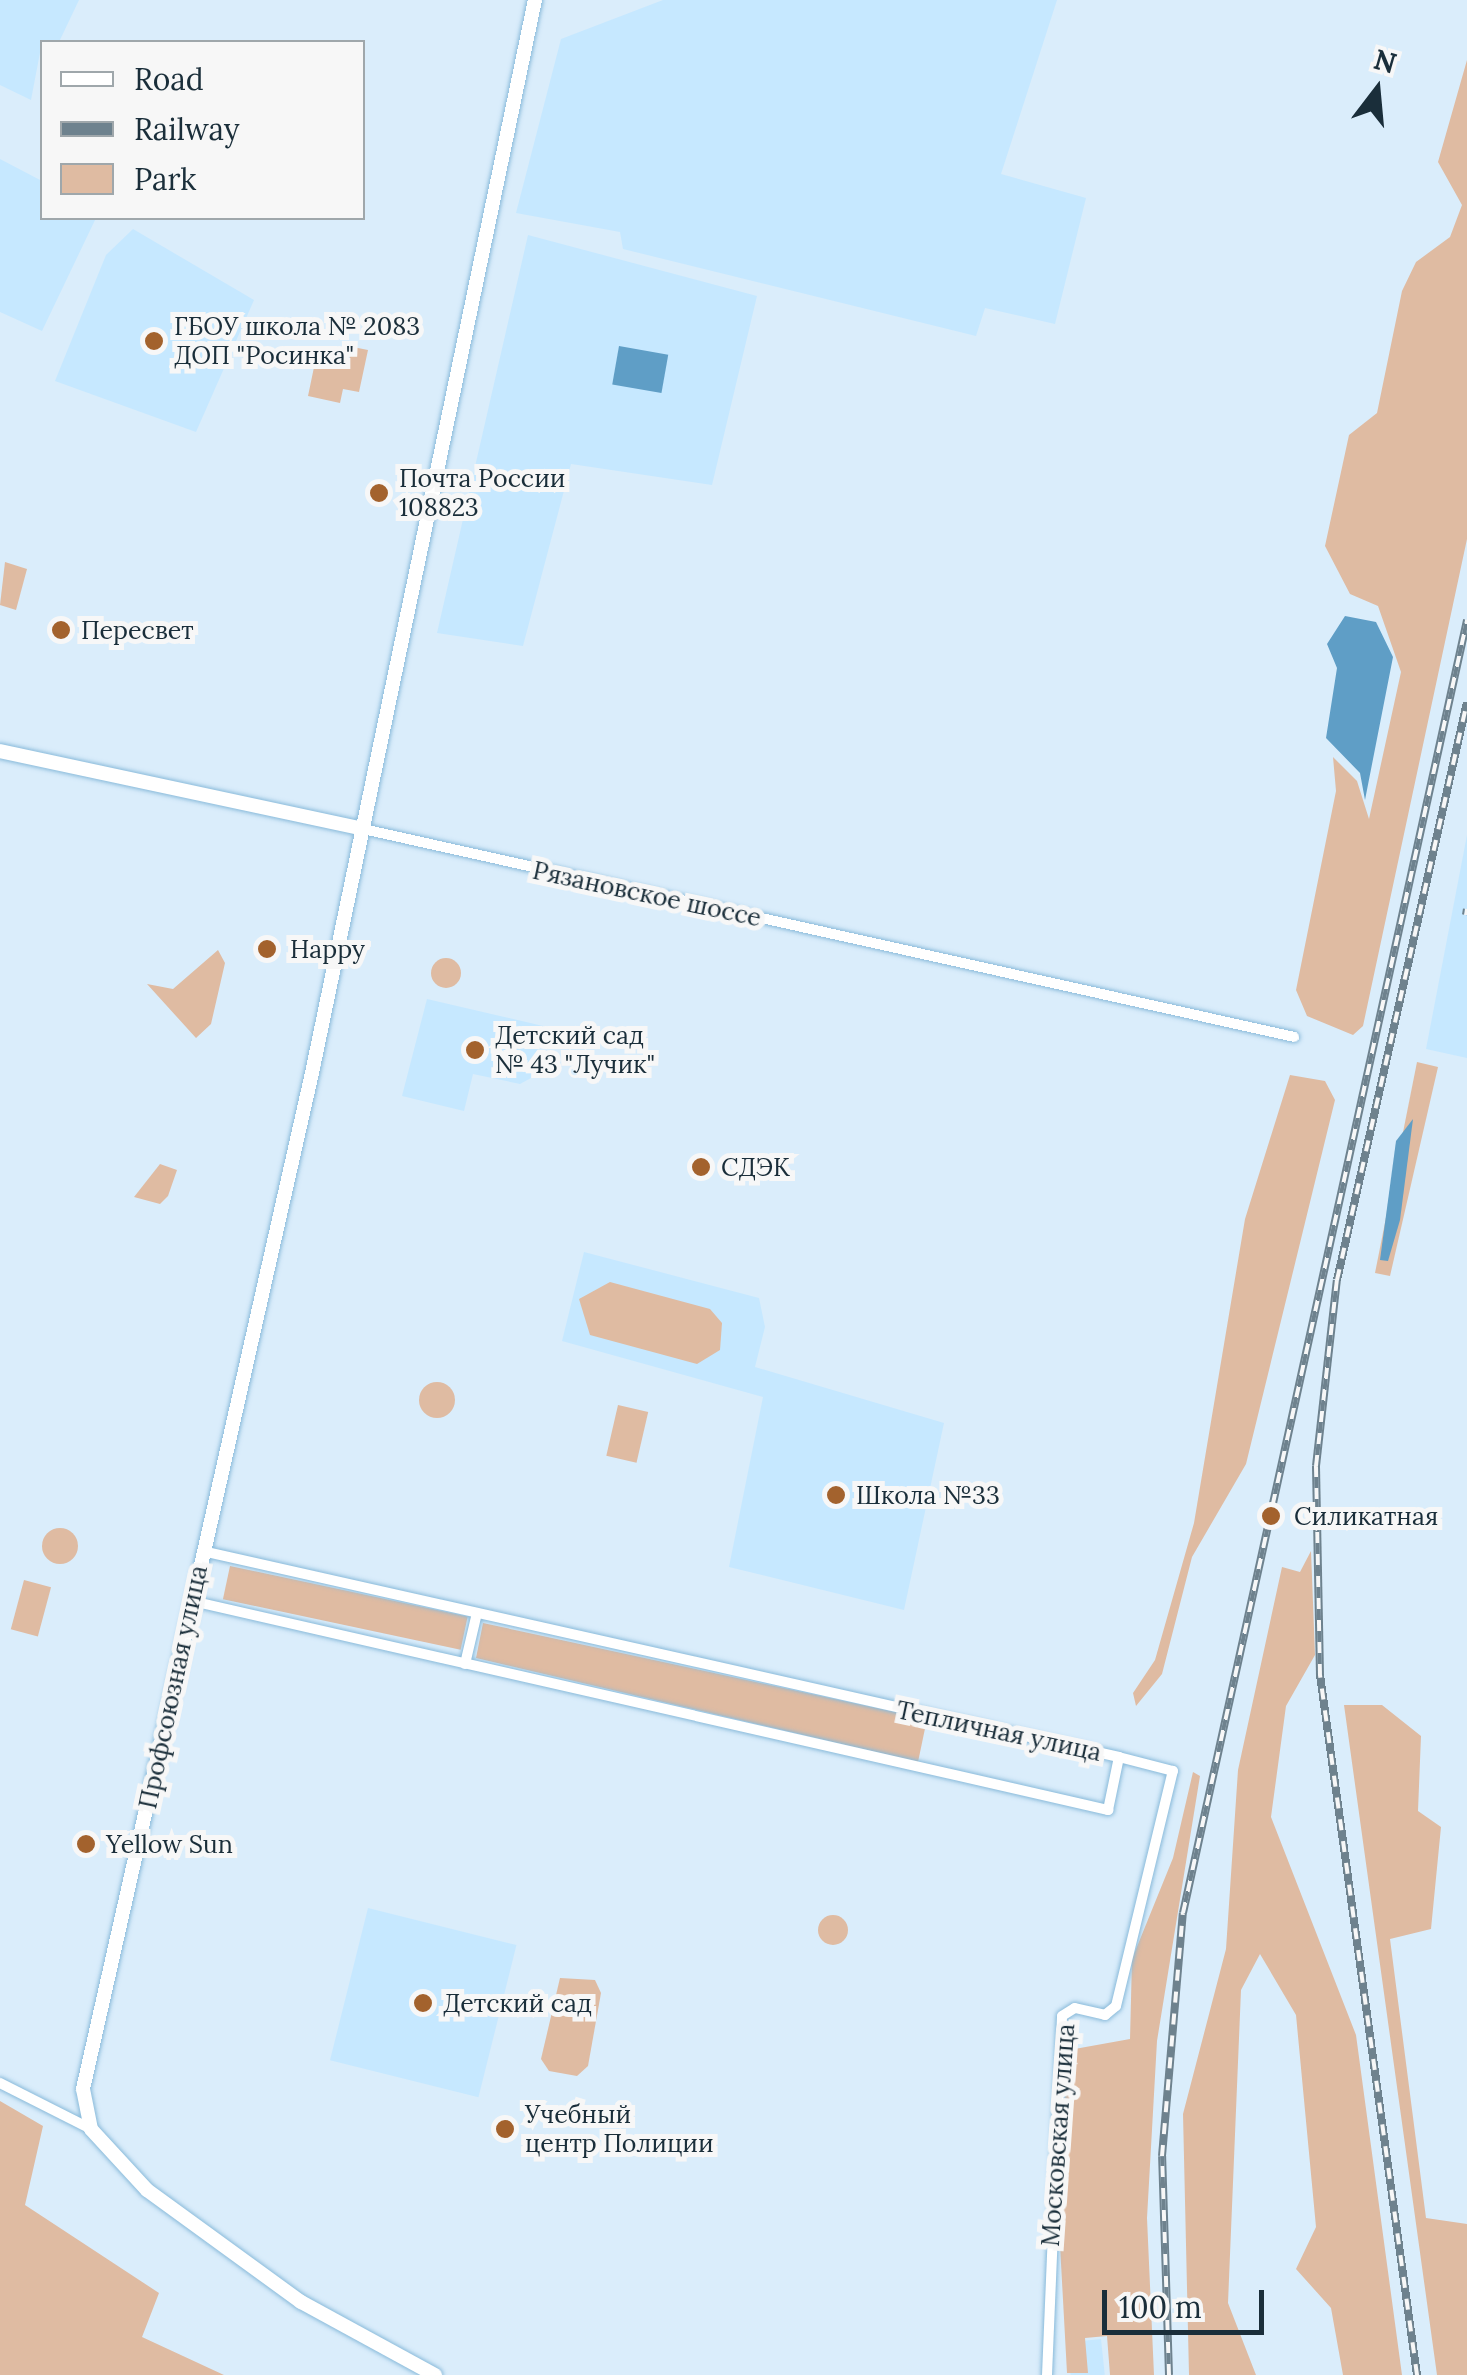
<!DOCTYPE html>
<html>
<head>
<meta charset="utf-8">
<style>
  body { margin:0 }
  #map { position:relative; width:1467px; height:2375px; overflow:hidden; background:#daedfb; font-family:Lora,serif }
  div>[style] { position:absolute }
  [style*='--x'] { left:calc(var(--x)*1px); top:calc(var(--y)*1px); width:calc(var(--w)*1px); rotate:calc(var(--a)*1deg) }
  .built>* { inset:0; background:#c6e8ff; transform-origin:0 0 }
  .green>* { inset:0; background:#dfbba2; transform-origin:0 0 }
  .round { border-radius:50% }
  .water>* { inset:0; background:#5f9ec6; transform-origin:0 0 }
  .roads { filter:drop-shadow(0 0 2px #89bada) drop-shadow(0 0 2px #89bada) }
  .street>* { height:10px; margin:-5px; padding:0 5px; transform-origin:5px; border-radius:5px; background:#fff }
  .secondary>* { height:14px; margin:-7px; padding:0 7px; transform-origin:7px; border-radius:7px; background:#fff }
  .rail>* { height:8px; margin-top:-4px; transform-origin:0; background:repeating-linear-gradient(90deg,#f7f7f7 0 11px,#6e828e 0 22px); box-sizing:border-box; border-block:2px solid #6e828e }
  .dots>* { width:28px; height:28px; translate:-50% -50%; box-sizing:border-box; border:5px solid #f7f7f7; border-radius:50% }
  span { translate:-50% -50%; white-space:nowrap; text-align:center; line-height:1.15; -webkit-text-stroke:10px #f7f7f7; paint-order:stroke }
  .poi-label { font-size:25px; color:#1a2e3a }
  .left { translate:0 -50%; text-align:left }
  .street-label { font-size:25px; color:#1a2e3a }
  .legend { position:absolute; left:40px; top:40px; width:325px; height:180px; box-sizing:border-box; background:#f7f7f7; border:2px solid #9fa7ab; margin:0; padding:12px 18px; list-style:none; font-size:30px; color:#1a2e3a }
  .legend li { display:flex; align-items:center; gap:20px; height:50px }
  .legend b { width:50px; border:2px solid #9fa7ab }
  .north { position:absolute; left:1327px; top:40px; width:100px; height:100px; -webkit-text-stroke:8px #f7f7f7; paint-order:stroke; rotate:16deg; font-size:28px; font-weight:700; line-height:40px; text-align:center; color:#1a2e3a }
  .north::after { content:''; display:block; margin:auto; width:35px; height:45px; background:#1a2e3a; clip-path:polygon(50% 0,100% 100%,50% 72%,0 100%) }
  .scale { position:absolute; left:1102px; top:2290px; width:162px; height:45px; box-sizing:border-box; border:5px solid #1a2e3a; border-top:0; padding-left:12px; font-size:30px; line-height:35px; white-space:nowrap; color:#1a2e3a; -webkit-text-stroke:8px #f7f7f7; paint-order:stroke }
</style>
</head>
<body>
<div id="map">
  <div class="built">
    <div style="clip-path:polygon(0 0,79px 0,59px 42px,42px 42px,31px 100px,0 85px)"></div>
    <div style="clip-path:polygon(663px 0,1057px 0,1001px 174px,1086px 198px,1055px 324px,985px 308px,976px 336px,623px 249px,620px 232px,516px 213px,561px 39px)"></div>
    <div style="clip-path:polygon(0 159px,42px 181px,42px 218px,96px 218px,42px 331px,0 312px)"></div>
    <div style="clip-path:polygon(133px 229px,254px 300px,196px 432px,55px 381px,106px 255px)"></div>
    <div style="clip-path:polygon(528px 235px,757px 296px,712px 485px,571px 464px,523px 646px,437px 633px)"></div>
    <div style="clip-path:polygon(1467px 835px,1467px 1058px,1426px 1049px)"></div>
    <div style="clip-path:polygon(427px 999px,543px 1026px,531px 1078px,520px 1084px,473px 1074px,464px 1111px,402px 1096px)"></div>
    <div style="clip-path:polygon(584px 1252px,759px 1298px,765px 1327px,755px 1367px,944px 1423px,904px 1610px,729px 1567px,763px 1397px,562px 1341px)"></div>
    <div style="left:368px;top:1908px;width:153px;height:157px;rotate:14deg"></div>
    <div style="left:1101px;top:2339px;width:36px;height:34px;rotate:84deg"></div>
  </div>
  <div class="green">
    <div style="clip-path:polygon(1467px 60px,1467px 539px,1363px 1026px,1353px 1035px,1307px 1016px,1296px 990px,1336px 791px,1333px 757px,1357px 781px,1369px 819px,1401px 672px,1378px 606px,1350px 594px,1325px 546px,1349px 435px,1377px 413px,1402px 291px,1416px 262px,1450px 237px,1462px 205px,1438px 162px)"></div>
    <div style="clip-path:polygon(353px 347px,368px 350px,359px 392px,343px 389px,340px 403px,308px 396px,318px 348px,349px 360px)"></div>
    <div style="clip-path:polygon(5px 562px,27px 569px,16px 610px,0 605px)"></div>
    <div style="clip-path:polygon(218px 950px,225px 963px,211px 1024px,196px 1038px,147px 984px,173px 989px)"></div>
    <div class="round" style="left:431px;top:958px;width:30px;height:30px"></div>
    <div style="clip-path:polygon(1417px 1062px,1438px 1067px,1390px 1276px,1375px 1273px)"></div>
    <div style="clip-path:polygon(1290px 1075px,1325px 1081px,1335px 1100px,1246px 1464px,1192px 1557px,1162px 1674px,1136px 1706px,1133px 1693px,1155px 1660px,1194px 1523px,1245px 1219px)"></div>
    <div style="clip-path:polygon(160px 1164px,177px 1170px,168px 1196px,160px 1204px,134px 1197px)"></div>
    <div style="clip-path:polygon(610px 1282px,710px 1309px,722px 1323px,720px 1350px,697px 1364px,590px 1335px,579px 1299px)"></div>
    <div class="round" style="left:419px;top:1382px;width:36px;height:36px"></div>
    <div style="left:618px;top:1405px;width:31px;height:52px;rotate:13deg"></div>
    <div class="round" style="left:42px;top:1528px;width:36px;height:36px"></div>
    <div style="clip-path:polygon(1311px 1551px,1315px 1655px,1286px 1706px,1271px 1817px,1356px 2035px,1402px 2375px,1343px 2375px,1331px 2308px,1296px 2269px,1316px 2227px,1296px 2015px,1260px 1954px,1241px 1990px,1228px 2303px,1256px 2375px,1189px 2375px,1183px 2114px,1226px 1949px,1238px 1770px,1282px 1567px,1300px 1572px)"></div>
    <div style="left:230px;top:1566px;width:243px;height:34px;rotate:12deg"></div>
    <div style="left:24px;top:1580px;width:28px;height:51px;rotate:15deg"></div>
    <div style="clip-path:polygon(483px 1623px,927px 1719px,918px 1762px,476px 1658px)"></div>
    <div style="clip-path:polygon(1344px 1705px,1382px 1705px,1421px 1736px,1418px 1811px,1441px 1827px,1431px 1929px,1390px 1939px,1426px 2218px,1467px 2224px,1467px 2375px,1437px 2375px)"></div>
    <div style="clip-path:polygon(1193px 1772px,1200px 1776px,1157px 2041px,1147px 2218px,1154px 2375px,1110px 2375px,1107px 2336px,1085px 2338px,1088px 2373px,1067px 2373px,1057px 2190px,1069px 2050px,1130px 2039px,1132px 1959px,1173px 1858px)"></div>
    <div class="round" style="left:818px;top:1915px;width:30px;height:30px"></div>
    <div style="clip-path:polygon(560px 1978px,595px 1980px,601px 1993px,588px 2066px,577px 2076px,549px 2071px,541px 2059px)"></div>
    <div style="clip-path:polygon(0 2101px,43px 2126px,25px 2205px,159px 2293px,142px 2337px,224px 2375px,0 2375px)"></div>
  </div>
  <div class="water">
    <div style="left:619px;top:346px;width:50px;height:39px;rotate:10deg"></div>
    <div style="clip-path:polygon(1345px 616px,1376px 622px,1393px 657px,1365px 800px,1360px 773px,1326px 738px,1337px 668px,1327px 644px)"></div>
    <div style="clip-path:polygon(1413px 1119px,1400px 1220px,1388px 1261px,1380px 1260px,1396px 1141px)"></div>
  </div>
  <div class="roads">
    <div class="street">
      <div style="--x:363;--y:829;--w:954;--a:12.59"></div>
      <div style="--x:192;--y:1601;--w:940;--a:12.85"></div>
      <div style="--x:1108;--y:1810;--w:54;--a:-78.3"></div>
      <div style="--x:1119;--y:1757;--w:939;--a:-167.33"></div>
      <div style="--x:465;--y:1664;--w:52;--a:-76.8"></div>
      <div style="--x:0;--y:2083;--w:102;--a:26.8"></div>
      <div style="--x:1047;--y:2375;--w:359;--a:-87.6"></div>
      <div style="--x:1062;--y:2016;--w:15;--a:-32"></div>
      <div style="--x:1075;--y:2008;--w:31;--a:13"></div>
      <div style="--x:1105;--y:2015;--w:14;--a:-39"></div>
      <div style="--x:1116;--y:2006;--w:242;--a:-76.4"></div>
      <div style="--x:1173;--y:1771;--w:56;--a:-165.5"></div>
    </div>
    <div class="secondary">
      <div style="--x:0;--y:751;--w:371;--a:12.1"></div>
      <div style="--x:435;--y:2375;--w:153;--a:-151.4"></div>
      <div style="--x:301;--y:2302;--w:190;--a:-144"></div>
      <div style="--x:147;--y:2190;--w:83;--a:-132.6"></div>
      <div style="--x:91;--y:2129;--w:41;--a:-101.3"></div>
      <div style="--x:83;--y:2089;--w:1047;--a:-77.3"></div>
      <div style="--x:313;--y:1068;--w:1091;--a:-78.26"></div>
    </div>
  </div>
  <div class="rail">
    <div style="--x:1466;--y:915;--w:6;--a:-81"></div>
    <div style="--x:1169;--y:2375;--w:219;--a:-91.8"></div>
    <div style="--x:1162;--y:2156;--w:244;--a:-85.1"></div>
    <div style="--x:1183;--y:1913;--w:1324;--a:-77.61"></div>
    <div style="--x:1417;--y:2375;--w:707;--a:-97.89"></div>
    <div style="--x:1320;--y:1675;--w:209;--a:-91.1"></div>
    <div style="--x:1316;--y:1466;--w:187;--a:-83.6"></div>
    <div style="--x:1337;--y:1280;--w:592;--a:-77.32"></div>
  </div>
  <div class="dots">
    <div style="left:154px;top:341px;background:#a3622d"></div>
    <div style="left:379px;top:493px;background:#a3622d"></div>
    <div style="left:61px;top:630px;background:#a3622d"></div>
    <div style="left:267px;top:949px;background:#a3622d"></div>
    <div style="left:475px;top:1050px;background:#a3622d"></div>
    <div style="left:701px;top:1167px;background:#a3622d"></div>
    <div style="left:836px;top:1495px;background:#a3622d"></div>
    <div style="left:1271px;top:1516px;background:#a3622d"></div>
    <div style="left:86px;top:1844px;background:#a3622d"></div>
    <div style="left:423px;top:2003px;background:#a3622d"></div>
    <div style="left:505px;top:2129px;background:#a3622d"></div>
  </div>
  <div class="poi-label">
    <span class="left" style="left:174px;top:341px">ГБОУ школа № 2083<br>ДОП "Росинка"</span>
    <span class="left" style="left:399px;top:493px">Почта России<br>108823</span>
    <span class="left" style="left:81px;top:630px">Пересвет</span>
    <span class="left" style="left:290px;top:949px">Happy</span>
    <span class="left" style="left:495px;top:1050px">Детский сад<br>№ 43 "Лучик"</span>
    <span class="left" style="left:721px;top:1167px">СДЭК</span>
    <span class="left" style="left:856px;top:1495px">Школа №33</span>
    <span class="left" style="left:1294px;top:1516px">Силикатная</span>
    <span class="left" style="left:106px;top:1844px">Yellow Sun</span>
    <span class="left" style="left:443px;top:2003px">Детский сад</span>
    <span class="left" style="left:525px;top:2129px">Учебный<br>центр Полиции</span>
  </div>
  <div class="street-label">
    <span style="left:647px;top:894px;rotate:12deg">Рязановское шоссе</span>
    <span style="left:173px;top:1687px;rotate:-78deg">Профсоюзная улица</span>
    <span style="left:999px;top:1731px;rotate:12deg">Тепличная улица</span>
    <span style="left:1058px;top:2135px;rotate:-86deg">Московская улица</span>
  </div>
  <ul class="legend">
  <li><b style="height:12px;background:#fff"></b>Road</li>
  <li><b style="height:12px;background:#6e828e"></b>Railway</li>
  <li><b style="height:28px;background:#dfbba2"></b>Park</li>
  </ul>
  <div class="north">N</div>
  <div class="scale">100 m</div>
</div>
</body>
</html>
